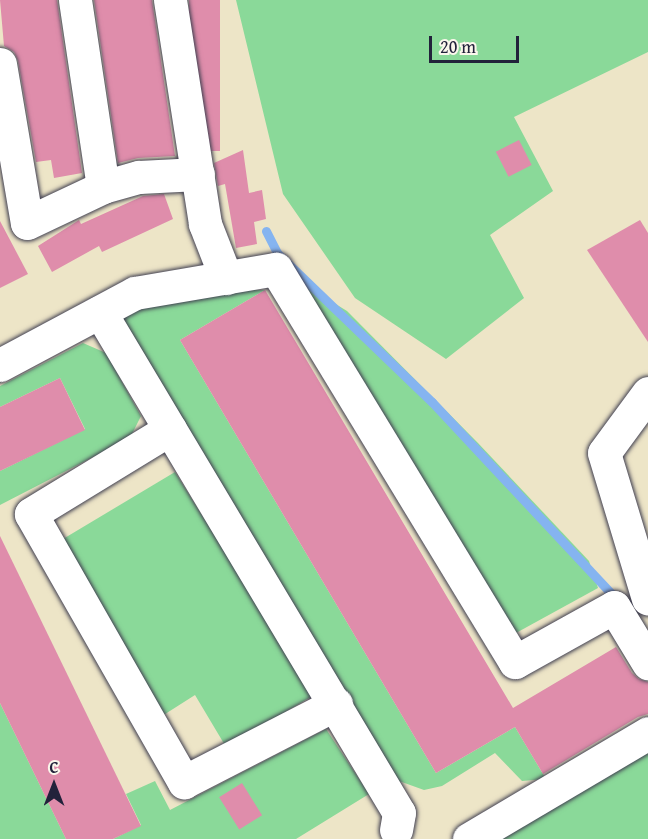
<!DOCTYPE html>
<html>
<head>
<meta charset="utf-8">
<style>
  body { margin:0 }
  #map { position:relative; width:648px; height:839px; overflow:hidden; background:#ede5c7; font-family:"Gentium Book Plus",serif }
  div>[style] { position:absolute }
  [style*='--x'] { left:calc(var(--x)*1px); top:calc(var(--y)*1px); width:calc(var(--w)*1px); rotate:calc(var(--a)*1deg) }
  .green>* { inset:0; background:#8ad999 }
  .stream>* { height:9px; margin:-4.5px; padding:0 4.5px; transform-origin:4.5px; border-radius:4.5px; background:#85b4f0 }
  .building>* { inset:0; background:#df8dab; transform-origin:0 0 }
  .roads { filter:drop-shadow(0 0 2px #403f50) drop-shadow(0 0 2px #403f50) }
  .minor>* { height:33px; margin:-16.5px; padding:0 16.5px; transform-origin:16.5px; border-radius:16.5px; background:#fff }
  span { translate:-50% -50%; white-space:nowrap; text-align:center; line-height:1.15; -webkit-text-stroke:6px #fbf7ec; paint-order:stroke }
  .north { position:absolute; left:24px; top:755px; width:60px; height:60px; -webkit-text-stroke:4px #fbf7ec; paint-order:stroke; rotate:0deg; font-size:16px; font-weight:700; line-height:24px; text-align:center; color:#22223b }
  .north::after { content:''; display:block; margin:auto; width:21px; height:27px; background:#22223b; clip-path:polygon(50% 0,100% 100%,50% 72%,0 100%) }
  .scale { position:absolute; left:429px; top:36px; width:90px; height:27px; box-sizing:border-box; border:3px solid #22223b; border-top:0; padding-left:8px; font-size:18px; line-height:21px; white-space:nowrap; color:#22223b; -webkit-text-stroke:4px #fbf7ec; paint-order:stroke }
</style>
</head>
<body>
<div id="map">
  <div class="green">
    <div style="clip-path:polygon(236px 0,648px 0,648px 52px,514px 117px,553px 191px,490px 235px,524px 298px,446px 359px,355px 298px,283px 194px)"></div>
    <div style="clip-path:polygon(308px 287px,347px 311px,478px 443px,589px 561px,598px 588px,516px 633px,300px 294px)"></div>
    <div style="clip-path:polygon(217px 290px,265px 290px,180px 340px,436px 773px,515px 727px,546px 779px,522px 781px,495px 753px,442px 786px,424px 790px,399px 781px,123px 318px,146px 303px)"></div>
    <div style="clip-path:polygon(83px 343px,106px 353px,141px 416px,130px 438px,0 505px,0 471px,85px 429px,60px 378px,0 407px,0 386px)"></div>
    <div style="clip-path:polygon(175px 472px,314px 695px,226px 747px,195px 695px,162px 716px,63px 539px)"></div>
    <div style="clip-path:polygon(0 703px,66px 839px,0 839px)"></div>
    <div style="clip-path:polygon(326px 729px,369px 794px,296px 839px,113px 839px,141px 825px,126px 794px,155px 781px,170px 810px)"></div>
    <div style="clip-path:polygon(648px 748px,648px 839px,500px 839px)"></div>
  </div>
  <div class="stream">
    <div style="--x:266;--y:231;--w:25;--a:63"></div>
    <div style="--x:277;--y:253;--w:215;--a:43.9"></div>
    <div style="--x:432;--y:402;--w:271;--a:46.9"></div>
  </div>
  <div class="building">
    <div style="clip-path:polygon(0 0,57px 0,82px 173px,54px 178px,51px 160px,36px 162px,18px 61px,14px 52px,4px 46px)"></div>
    <div style="clip-path:polygon(94px 0,152px 0,175px 156px,138px 158px,118px 163px)"></div>
    <div style="left:189px;top:0;width:31px;height:151px"></div>
    <div style="left:519px;top:140px;width:28px;height:26px;rotate:63deg"></div>
    <div style="clip-path:polygon(243px 150px,249px 193px,262px 190px,266px 219px,254px 222px,257px 244px,236px 248px,225px 184px,218px 186px,214px 163px)"></div>
    <div style="clip-path:polygon(164px 194px,173px 219px,102px 252px,99px 246px,52px 272px,38px 246px,79px 220px,81px 224px,143px 196px)"></div>
    <div style="clip-path:polygon(640px 220px,648px 233px,648px 342px,587px 250px)"></div>
    <div style="clip-path:polygon(0 221px,28px 274px,0 288px)"></div>
    <div style="clip-path:polygon(265px 290px,513px 708px,616px 647px,632px 673px,639px 679px,648px 682px,648px 714px,638px 717px,543px 774px,515px 727px,436px 773px,180px 340px)"></div>
    <div style="clip-path:polygon(60px 378px,85px 430px,0 471px,0 407px)"></div>
    <div style="clip-path:polygon(0 536px,141px 826px,113px 839px,66px 839px,0 703px)"></div>
    <div style="left:242px;top:783px;width:38px;height:27px;rotate:58deg"></div>
  </div>
  <div class="roads">
    <div class="minor">
      <div style="--x:75;--y:0;--w:189;--a:81.5"></div>
      <div style="--x:103;--y:187;--w:37;--a:-16"></div>
      <div style="--x:139;--y:177;--w:59;--a:-2.9"></div>
      <div style="--x:170;--y:0;--w:227;--a:81.1"></div>
      <div style="--x:205;--y:224;--w:58;--a:68.7"></div>
      <div style="--x:0;--y:64;--w:161;--a:80.4"></div>
      <div style="--x:27;--y:223;--w:84;--a:-25.3"></div>
      <div style="--x:100;--y:312;--w:583;--a:59.17"></div>
      <div style="--x:399;--y:813;--w:17;--a:100"></div>
      <div style="--x:0;--y:365;--w:153;--a:-28.1"></div>
      <div style="--x:135;--y:293;--w:143;--a:-9.7"></div>
      <div style="--x:276;--y:269;--w:460;--a:58.7"></div>
      <div style="--x:515;--y:662;--w:113;--a:-29.1"></div>
      <div style="--x:614;--y:607;--w:66;--a:58.7"></div>
      <div style="--x:648;--y:393;--w:74;--a:126.3"></div>
      <div style="--x:604;--y:453;--w:152;--a:73.2"></div>
      <div style="--x:170;--y:429;--w:163;--a:148.6"></div>
      <div style="--x:31;--y:514;--w:309;--a:60.3"></div>
      <div style="--x:184;--y:782;--w:171;--a:-27.2"></div>
      <div style="--x:469;--y:839;--w:208;--a:-30.6"></div>
    </div>
  </div>
  <div class="north">С</div>
  <div class="scale">20 m</div>
</div>
</body>
</html>
